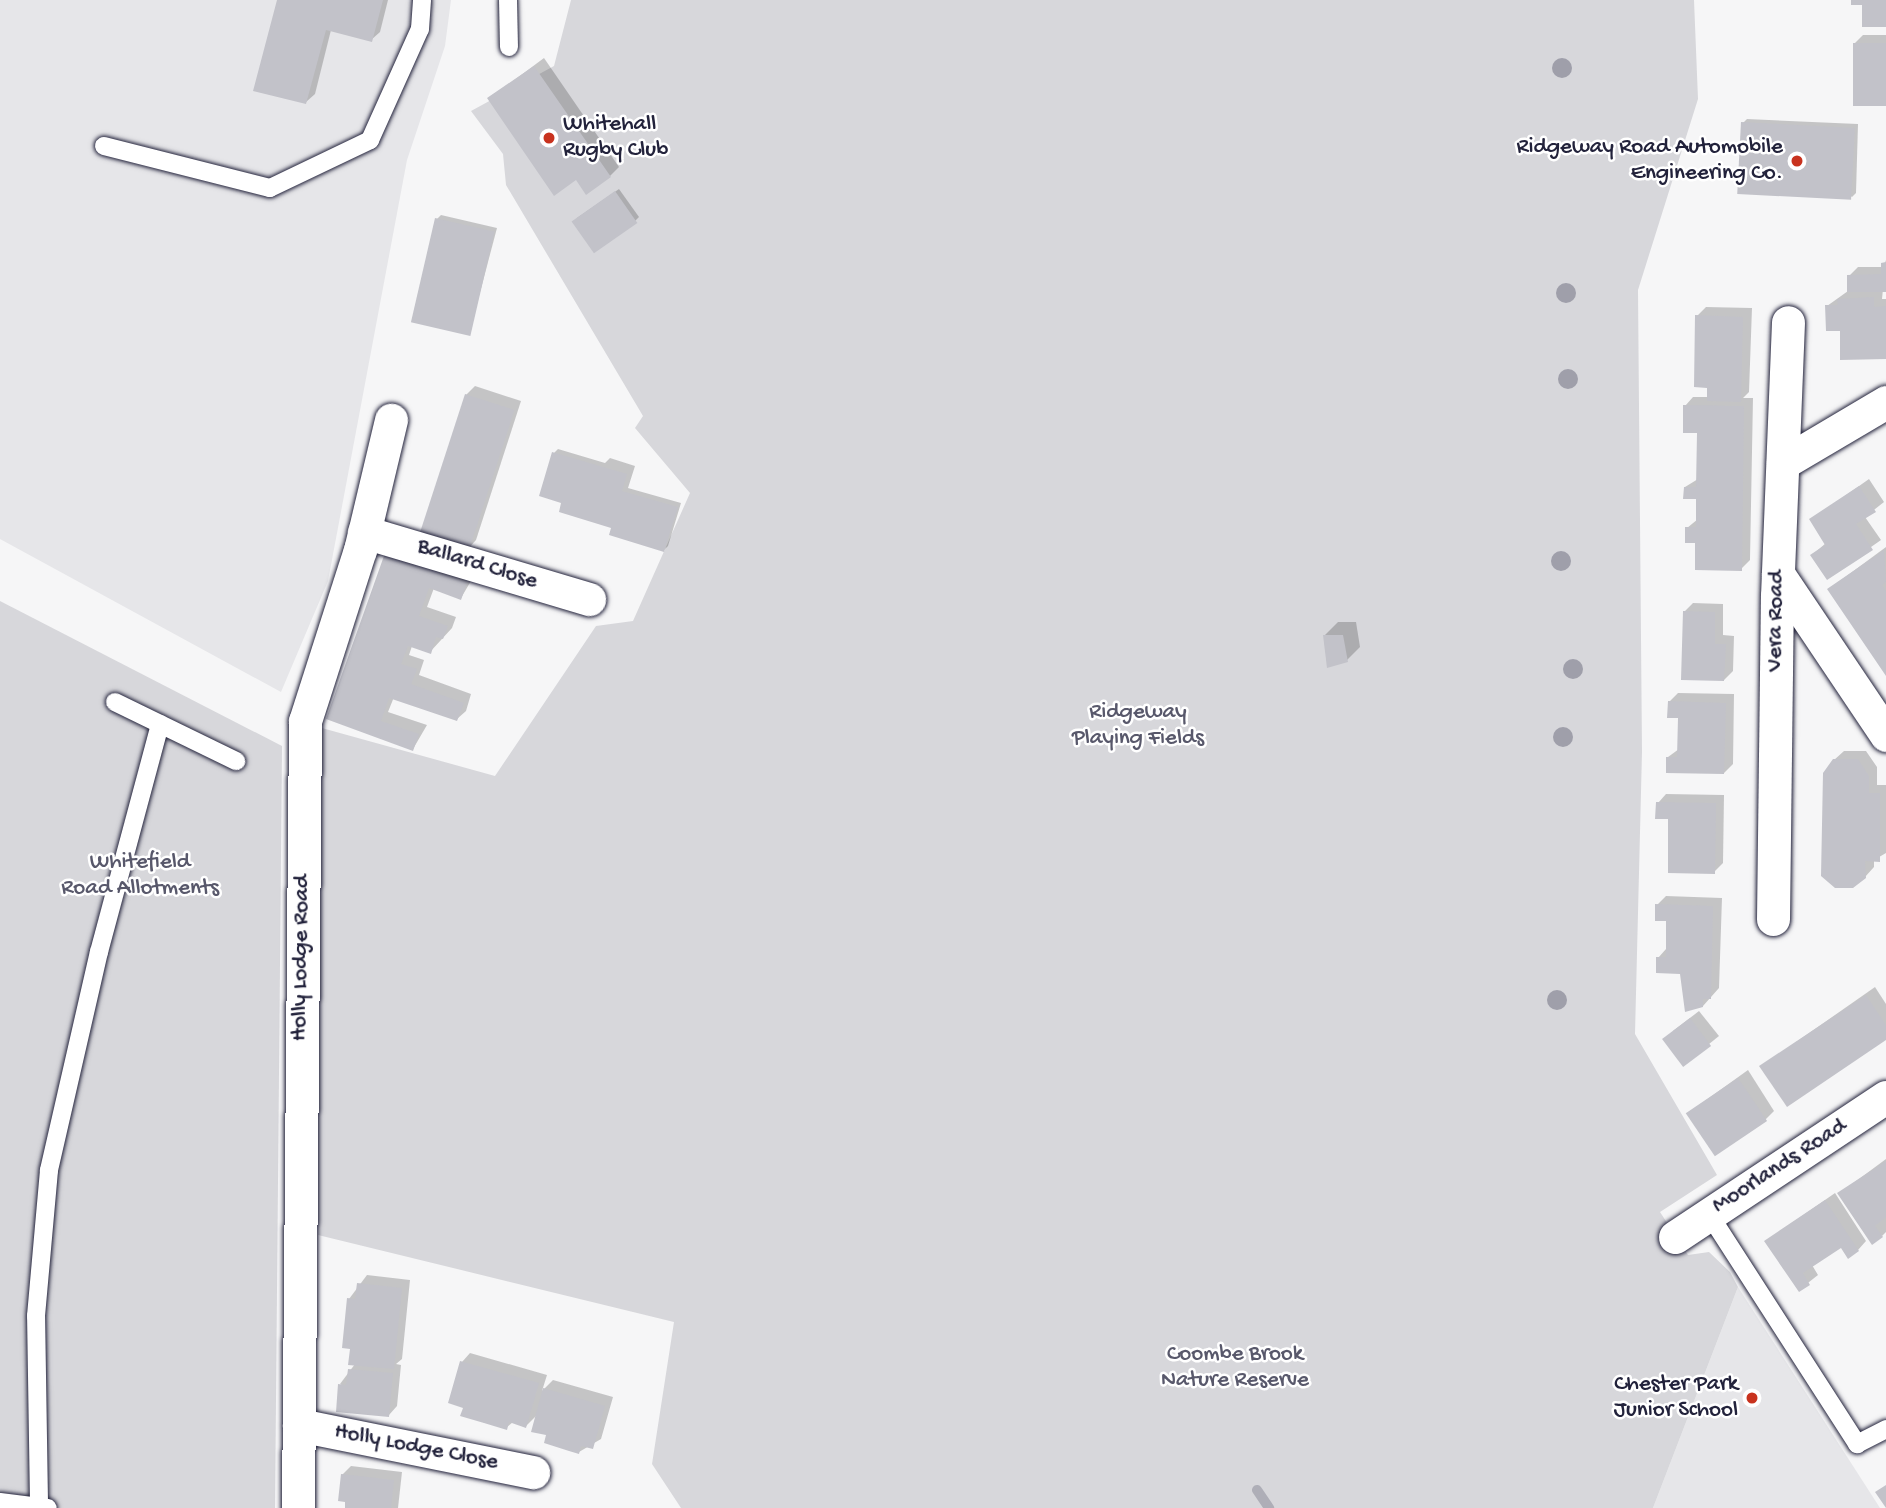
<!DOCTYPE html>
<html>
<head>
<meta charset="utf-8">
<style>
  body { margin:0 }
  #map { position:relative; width:1886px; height:1508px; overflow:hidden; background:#f6f6f7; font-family:"Gochi Hand",sans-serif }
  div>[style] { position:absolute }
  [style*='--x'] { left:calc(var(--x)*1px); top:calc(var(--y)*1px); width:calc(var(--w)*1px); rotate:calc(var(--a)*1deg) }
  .built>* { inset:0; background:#e6e6e9 }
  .green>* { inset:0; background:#d7d7db }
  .shadow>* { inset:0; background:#0003 }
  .stream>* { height:10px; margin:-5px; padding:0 5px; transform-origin:5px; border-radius:5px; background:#aeaeb7 }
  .building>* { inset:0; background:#c2c2c9; transform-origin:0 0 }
  .roads { filter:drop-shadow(0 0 2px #22223b) drop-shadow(0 0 2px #22223b) }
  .service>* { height:18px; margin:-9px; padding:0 9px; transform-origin:9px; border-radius:9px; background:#fff }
  .minor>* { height:33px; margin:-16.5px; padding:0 16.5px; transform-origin:16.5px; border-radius:16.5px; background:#fff }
  .trees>* { width:20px; height:20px; margin:-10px; border-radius:50%; background:#9f9faa }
  .dots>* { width:19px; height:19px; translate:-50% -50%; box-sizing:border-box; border:4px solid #fff; border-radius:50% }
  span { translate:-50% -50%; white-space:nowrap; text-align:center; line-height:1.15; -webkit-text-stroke:5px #fff; paint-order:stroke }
  .poi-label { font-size:23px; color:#22223b }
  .left { translate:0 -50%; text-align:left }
  .right { translate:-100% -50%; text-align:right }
  .street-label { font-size:23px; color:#22223b }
  .park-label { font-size:23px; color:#58586b }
</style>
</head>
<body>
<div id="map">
  <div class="built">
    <div style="clip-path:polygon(0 0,451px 0,445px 46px,407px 160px,328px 581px,281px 692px,0 539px)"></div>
    <div style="clip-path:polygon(1738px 1287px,1880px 1508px,1653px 1508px)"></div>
  </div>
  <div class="green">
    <div style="clip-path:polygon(571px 0,1694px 0,1698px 99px,1638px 290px,1642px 752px,1635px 1034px,1717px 1175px,1660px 1212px,1688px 1255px,1709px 1252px,1730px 1272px,1738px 1287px,1653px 1508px,681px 1508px,652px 1464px,674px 1322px,318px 1235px,311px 725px,495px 776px,596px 626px,633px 621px,690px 493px,635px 428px,643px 416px,506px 185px,503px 154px,471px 111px,554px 66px)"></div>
    <div style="clip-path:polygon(0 601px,282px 746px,275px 1508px,0 1508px)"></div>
  </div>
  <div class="shadow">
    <div style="clip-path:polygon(279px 0,388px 0,380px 32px,371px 40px,331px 30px,315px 94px,306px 102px)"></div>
    <div style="clip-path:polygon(1863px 35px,1886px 35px,1886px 104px,1854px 44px)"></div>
    <div style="clip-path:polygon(544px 58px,619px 167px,610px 176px,576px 178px,489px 99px)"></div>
    <div style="clip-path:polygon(1747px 119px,1858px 124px,1856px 193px,1852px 197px,1743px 123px)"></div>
    <div style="clip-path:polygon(619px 189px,639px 217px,635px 221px,577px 218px)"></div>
    <div style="clip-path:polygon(441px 215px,497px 228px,469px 334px,437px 219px)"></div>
    <div style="clip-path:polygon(1886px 260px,1882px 299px,1886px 299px,1886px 357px,1842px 329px,1827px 306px,1848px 291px,1849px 276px,1858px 267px,1883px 267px)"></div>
    <div style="clip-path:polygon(1706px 307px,1752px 308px,1749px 392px,1743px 398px,1753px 398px,1750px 560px,1741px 569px,1697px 541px,1687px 528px,1698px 519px,1698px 498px,1685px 487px,1698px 479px,1699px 432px,1685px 406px,1693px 397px,1709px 397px,1697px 316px)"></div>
    <div style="clip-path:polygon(475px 386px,521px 401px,476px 540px,468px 549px,466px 395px)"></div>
    <div style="clip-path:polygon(558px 449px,605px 463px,610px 458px,635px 466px,628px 488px,681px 503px,668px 546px,664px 550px,564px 501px,554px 453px)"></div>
    <div style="clip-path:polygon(1869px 479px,1884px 502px,1865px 517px,1881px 540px,1827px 578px,1812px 555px,1826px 543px,1811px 520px)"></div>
    <div style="clip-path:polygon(1886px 547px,1886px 673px,1829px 589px)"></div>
    <div style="clip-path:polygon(386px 554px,475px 574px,461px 598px,434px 588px,427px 607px,456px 617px,452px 628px,430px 652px,412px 646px,409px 655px,424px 660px,419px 675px,471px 694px,466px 711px,457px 719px,394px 697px,388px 712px,427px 725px,413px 749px,328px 718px)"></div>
    <div style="clip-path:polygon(1693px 603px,1723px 604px,1723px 635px,1734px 636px,1733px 671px,1724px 680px,1684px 612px)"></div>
    <div style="clip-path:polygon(1338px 622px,1356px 622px,1360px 647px,1347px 660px,1325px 635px)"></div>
    <div style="clip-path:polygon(1678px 693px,1734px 694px,1733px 764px,1724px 773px,1668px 757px,1679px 749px,1680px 716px,1669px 702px)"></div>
    <div style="clip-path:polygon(1844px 751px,1866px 751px,1877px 767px,1877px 785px,1886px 785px,1886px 853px,1874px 860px,1874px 867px,1865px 877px,1834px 760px)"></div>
    <div style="clip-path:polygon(1666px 794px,1724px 795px,1723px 863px,1714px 872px,1658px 803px)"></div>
    <div style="clip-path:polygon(1666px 896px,1722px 898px,1719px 988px,1703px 1006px,1682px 973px,1658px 958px,1666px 949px,1668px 920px,1657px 905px)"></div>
    <div style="clip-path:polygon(1875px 987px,1886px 1004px,1886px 1038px,1762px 1066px)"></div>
    <div style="clip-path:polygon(1699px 1011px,1719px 1036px,1683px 1065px,1673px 1031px)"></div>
    <div style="clip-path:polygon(1748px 1070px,1774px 1111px,1765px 1120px,1688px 1113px)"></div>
    <div style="clip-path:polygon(1886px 1159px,1886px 1232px,1882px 1236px,1840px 1193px)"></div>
    <div style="clip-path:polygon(1835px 1193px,1866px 1241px,1858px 1250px,1841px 1246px,1812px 1265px,1818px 1275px,1799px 1290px,1766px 1241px)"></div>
    <div style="clip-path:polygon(367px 1275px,410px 1280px,402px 1359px,396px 1364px,401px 1365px,397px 1406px,389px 1415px,340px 1384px,355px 1364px,349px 1299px)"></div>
    <div style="clip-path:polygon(470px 1353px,547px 1375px,542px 1391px,553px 1380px,613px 1397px,601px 1439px,579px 1452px,548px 1434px,538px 1414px,526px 1426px,513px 1422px,506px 1428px,465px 1407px,462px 1362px)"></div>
    <div style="clip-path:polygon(351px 1466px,402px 1472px,398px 1508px,346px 1508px,342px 1475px)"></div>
  </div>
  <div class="stream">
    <div style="--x:1257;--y:1490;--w:22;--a:56"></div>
  </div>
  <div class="building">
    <div style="clip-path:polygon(277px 0,383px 0,372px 42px,326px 30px,306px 104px,253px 91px)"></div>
    <div style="clip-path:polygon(1851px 0,1886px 0,1886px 27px,1862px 27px,1862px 5px,1851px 5px)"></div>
    <div style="left:1853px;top:43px;width:33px;height:63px"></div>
    <div style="clip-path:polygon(534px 66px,611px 177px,586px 195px,576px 180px,554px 196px,487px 98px)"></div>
    <div style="left:1741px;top:122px;width:114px;height:72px;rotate:3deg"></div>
    <div style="left:615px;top:191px;width:39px;height:53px;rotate:55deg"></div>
    <div style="left:435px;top:218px;width:61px;height:107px;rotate:13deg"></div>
    <div style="clip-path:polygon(1886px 262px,1886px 292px,1847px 292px,1847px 275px,1881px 274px,1881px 263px)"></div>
    <div style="clip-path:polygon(1874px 297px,1874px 307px,1886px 306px,1886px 359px,1840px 360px,1840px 331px,1826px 331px,1825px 305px,1838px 305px,1837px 299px)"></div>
    <div style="clip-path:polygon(1695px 315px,1743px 317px,1741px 402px,1707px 401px,1707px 388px,1694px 387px)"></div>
    <div style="left:465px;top:394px;width:52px;height:148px;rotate:18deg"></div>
    <div style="clip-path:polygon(1683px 405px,1744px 406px,1742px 571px,1695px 570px,1695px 543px,1685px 543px,1685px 527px,1696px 527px,1696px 499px,1683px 499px,1684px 487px,1696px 487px,1697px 433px,1683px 433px)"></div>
    <div style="clip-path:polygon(552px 452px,627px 474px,622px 491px,678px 507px,664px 552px,609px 535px,611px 528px,559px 512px,561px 503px,539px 496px)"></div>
    <div style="clip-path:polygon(1859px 486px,1876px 512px,1856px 524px,1873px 550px,1827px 580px,1810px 555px,1825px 545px,1809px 519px)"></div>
    <div style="clip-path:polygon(1884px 550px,1886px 582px,1882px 585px,1886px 591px,1886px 676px,1827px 589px)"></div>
    <div style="clip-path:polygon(385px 553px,467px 583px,461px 600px,429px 588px,419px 616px,448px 626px,443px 639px,436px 637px,431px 654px,408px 646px,401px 664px,417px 669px,411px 684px,464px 703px,457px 721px,389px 698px,381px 721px,419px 734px,413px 751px,326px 719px)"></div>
    <div style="clip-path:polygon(1683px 611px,1715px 612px,1715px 644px,1726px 644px,1724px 681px,1681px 680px)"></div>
    <div style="clip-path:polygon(1323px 635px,1343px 635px,1348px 662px,1327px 668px)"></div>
    <div style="clip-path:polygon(1668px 701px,1726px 703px,1724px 774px,1666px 773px,1666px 757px,1677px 757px,1678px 718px,1667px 718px)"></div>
    <div style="clip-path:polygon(1833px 759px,1858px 759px,1869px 776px,1869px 793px,1880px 793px,1880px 862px,1865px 861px,1866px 878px,1853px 888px,1835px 888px,1821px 876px,1823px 773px)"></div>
    <div style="clip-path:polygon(1656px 802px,1716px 803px,1715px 874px,1668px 873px,1668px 819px,1655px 819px)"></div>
    <div style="clip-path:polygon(1655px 904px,1713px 906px,1711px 999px,1703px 999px,1703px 1007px,1685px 1012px,1680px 974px,1656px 973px,1656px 957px,1666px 957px,1666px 921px,1655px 921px)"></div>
    <div style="clip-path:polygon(1866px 995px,1886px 1025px,1886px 1040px,1787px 1107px,1759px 1066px)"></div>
    <div style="left:1690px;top:1018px;width:35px;height:35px;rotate:53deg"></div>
    <div style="left:1738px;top:1078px;width:52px;height:63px;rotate:56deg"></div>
    <div style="clip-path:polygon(1886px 1161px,1886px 1217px,1875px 1226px,1883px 1237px,1872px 1245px,1837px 1193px)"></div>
    <div style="clip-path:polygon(1825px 1200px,1859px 1251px,1848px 1259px,1841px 1248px,1803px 1273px,1810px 1285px,1799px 1292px,1764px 1241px)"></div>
    <div style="clip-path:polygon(357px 1283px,402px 1288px,394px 1369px,348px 1365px,350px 1349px,342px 1348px,347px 1298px,355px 1299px)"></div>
    <div style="clip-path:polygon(460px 1361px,539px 1383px,526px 1428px,509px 1422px,507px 1430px,484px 1423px,460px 1416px,463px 1408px,448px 1403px)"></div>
    <div style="clip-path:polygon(348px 1369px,393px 1373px,389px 1417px,336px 1412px,338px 1384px,346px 1385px)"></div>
    <div style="clip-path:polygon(543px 1388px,605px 1406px,593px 1449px,581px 1446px,579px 1454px,569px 1451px,544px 1443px,546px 1435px,531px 1432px)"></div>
    <div style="clip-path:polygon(341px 1474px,394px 1480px,391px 1508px,345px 1508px,345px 1502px,338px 1501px)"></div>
    <div style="clip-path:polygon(1886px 1485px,1886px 1508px,1875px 1492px)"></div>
  </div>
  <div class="roads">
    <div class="service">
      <div style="--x:508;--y:0;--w:47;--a:88.8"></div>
      <div style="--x:104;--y:146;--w:171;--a:14.2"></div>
      <div style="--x:270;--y:188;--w:111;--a:-25.6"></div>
      <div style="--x:370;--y:140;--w:122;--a:-65.8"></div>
      <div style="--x:420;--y:29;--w:29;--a:-86"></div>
      <div style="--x:115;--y:702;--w:135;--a:26"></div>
      <div style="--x:1709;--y:1214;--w:274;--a:57.2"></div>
      <div style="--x:1857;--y:1444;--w:33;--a:-27"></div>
      <div style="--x:0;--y:1502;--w:48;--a:7.1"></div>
      <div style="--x:39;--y:1503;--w:187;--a:-90.9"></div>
      <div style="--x:36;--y:1316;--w:147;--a:-84.9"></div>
      <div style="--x:49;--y:1170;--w:224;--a:-77.1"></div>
      <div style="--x:99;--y:952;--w:236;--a:-75"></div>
    </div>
    <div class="minor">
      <div style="--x:1783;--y:463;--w:120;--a:-30.6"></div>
      <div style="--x:364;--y:532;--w:235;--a:16.6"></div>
      <div style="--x:1778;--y:574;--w:194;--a:56.1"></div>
      <div style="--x:1773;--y:919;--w:323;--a:-89.3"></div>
      <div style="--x:1777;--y:596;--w:274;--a:-87.7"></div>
      <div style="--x:1675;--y:1237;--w:253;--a:-33.6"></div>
      <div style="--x:299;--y:1425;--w:239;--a:11.4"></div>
      <div style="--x:298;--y:1508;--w:787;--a:-89.49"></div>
      <div style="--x:305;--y:721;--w:180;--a:-72.2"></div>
      <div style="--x:360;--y:550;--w:134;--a:-76.6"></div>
    </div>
  </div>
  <div class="trees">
    <div style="left:1562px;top:68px"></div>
    <div style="left:1566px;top:293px"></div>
    <div style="left:1568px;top:379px"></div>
    <div style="left:1561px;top:561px"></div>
    <div style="left:1573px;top:669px"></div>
    <div style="left:1563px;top:737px"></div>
    <div style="left:1557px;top:1000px"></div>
  </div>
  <div class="dots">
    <div style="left:549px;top:138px;background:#c8321e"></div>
    <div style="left:1797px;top:161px;background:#c8321e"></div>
    <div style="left:1752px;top:1398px;background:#c8321e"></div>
  </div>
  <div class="poi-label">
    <span class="left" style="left:563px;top:138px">Whitehall<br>Rugby Club</span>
    <span class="right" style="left:1783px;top:161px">Ridgeway Road Automobile<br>Engineering Co.</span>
    <span class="right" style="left:1738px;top:1398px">Chester Park<br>Junior School</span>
  </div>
  <div class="street-label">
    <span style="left:477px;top:565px;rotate:17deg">Ballard Close</span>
    <span style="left:1777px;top:621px;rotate:-89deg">Vera Road</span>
    <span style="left:302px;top:958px;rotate:-89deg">Holly Lodge Road</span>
    <span style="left:1780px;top:1167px;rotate:-33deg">Moorlands Road</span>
    <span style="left:416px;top:1448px;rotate:11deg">Holly Lodge Close</span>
  </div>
  <div class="park-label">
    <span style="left:1138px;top:726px">Ridgeway<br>Playing Fields</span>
    <span style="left:140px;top:876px">Whitefield<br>Road Allotments</span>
    <span style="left:1235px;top:1368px">Coombe Brook<br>Nature Reserve</span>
  </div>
</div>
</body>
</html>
